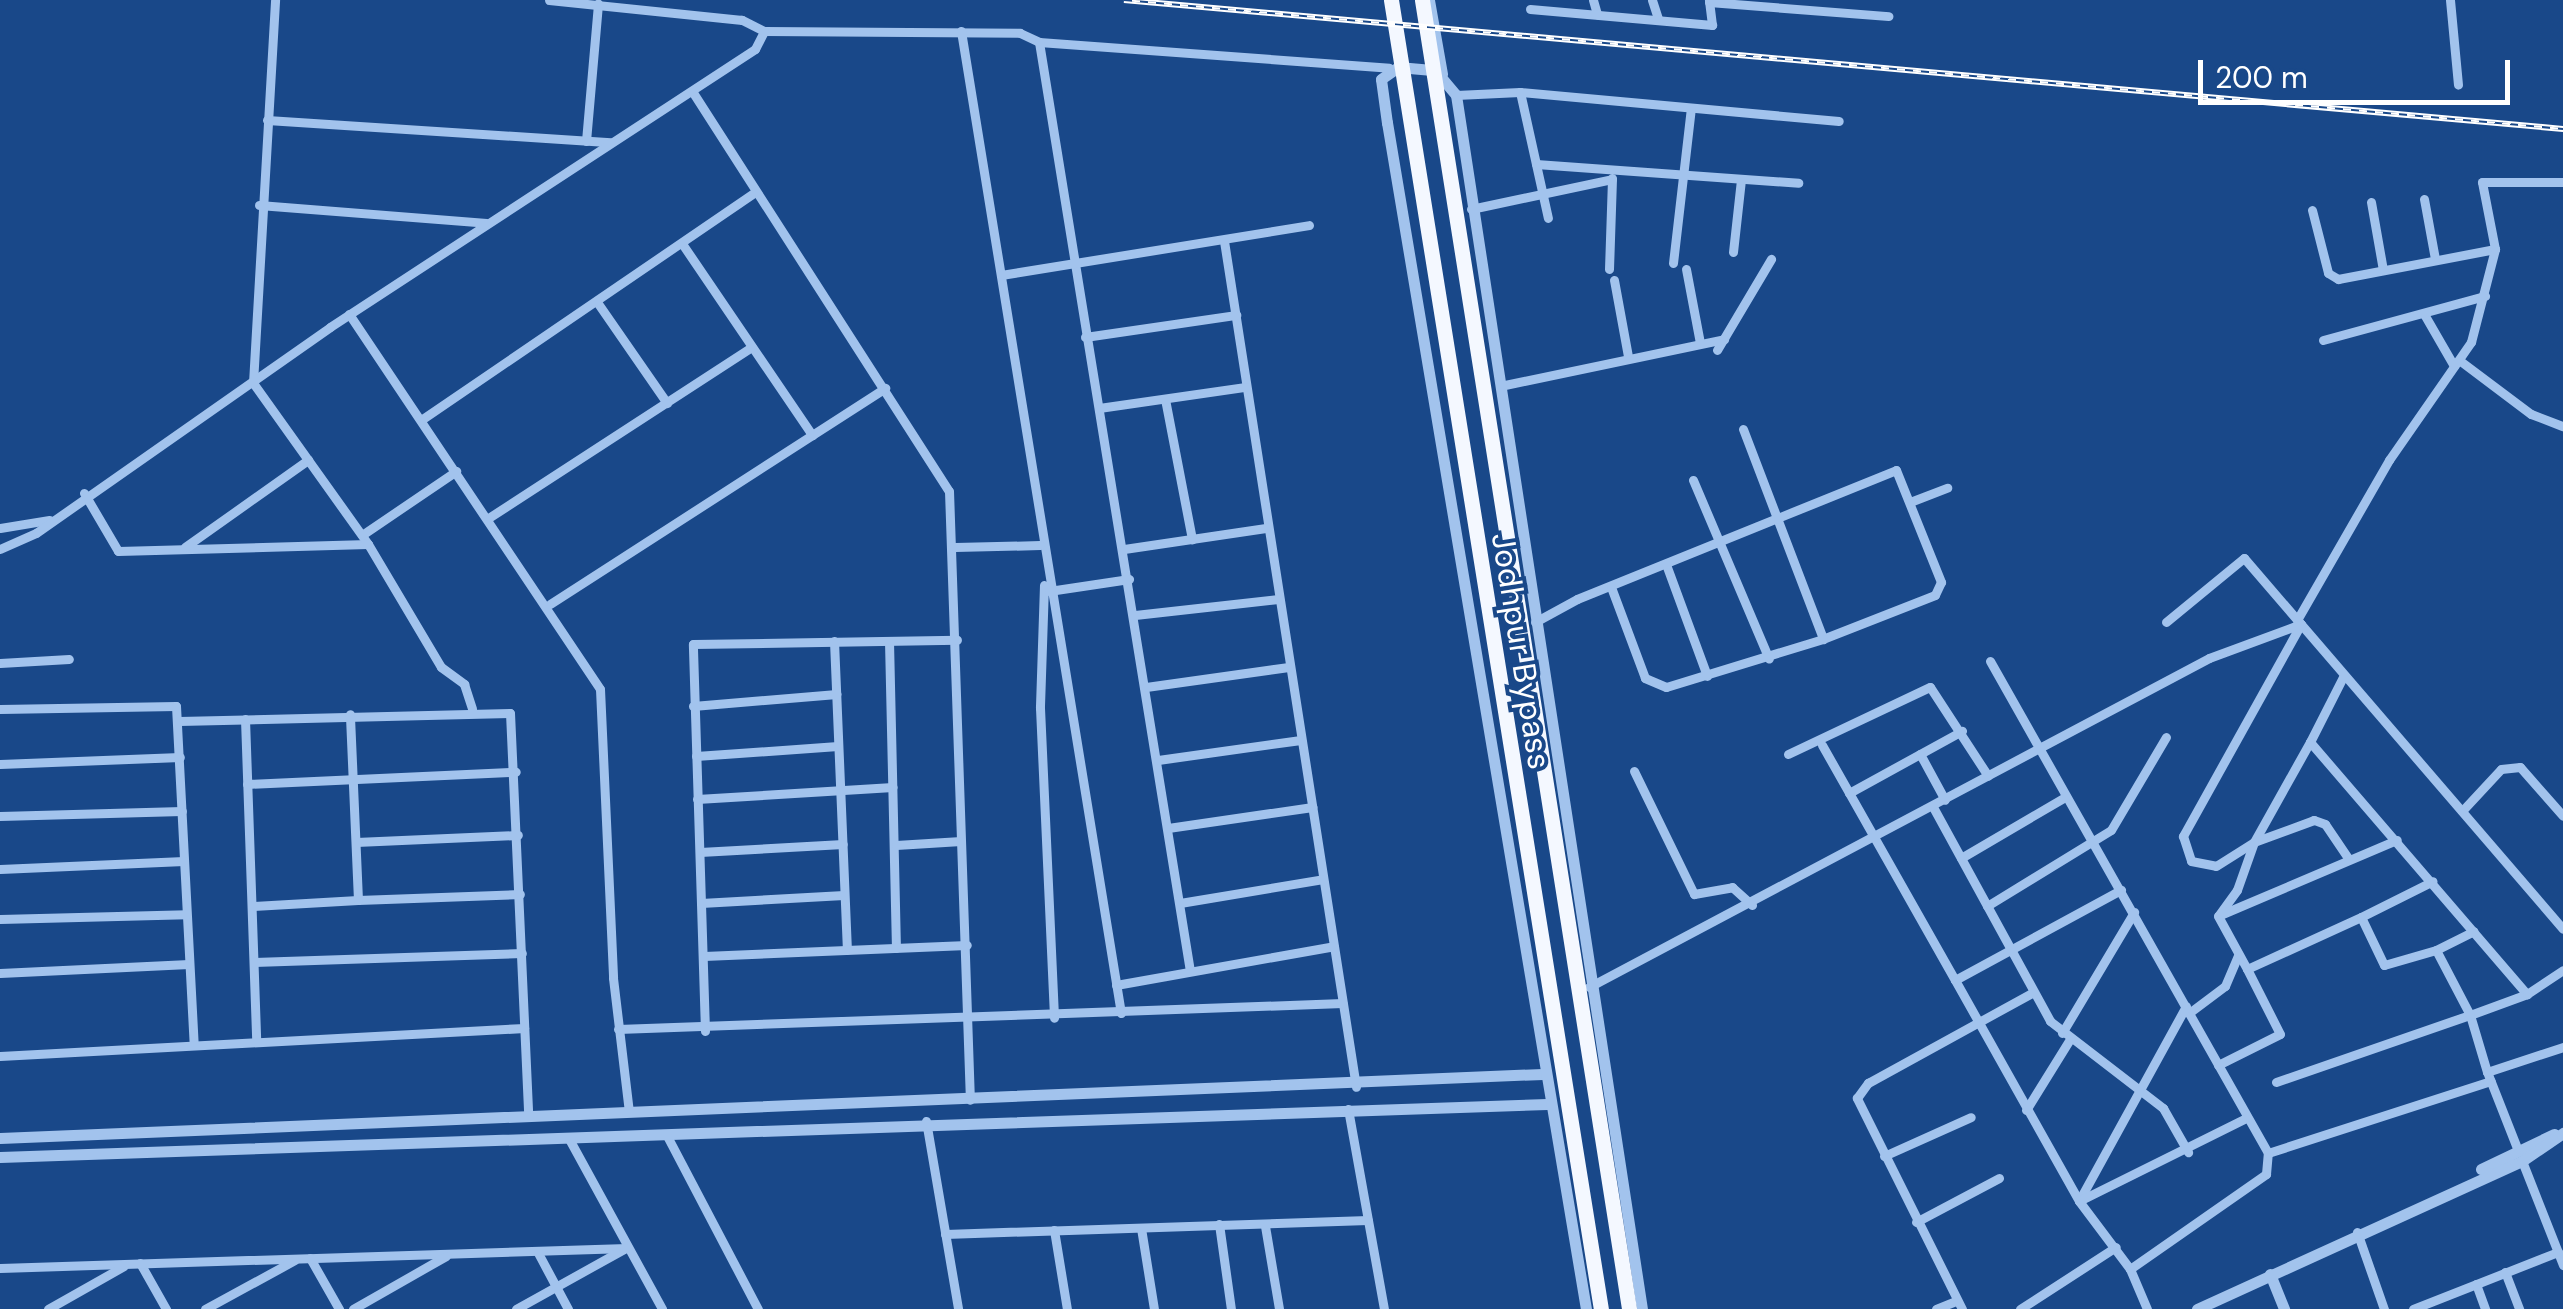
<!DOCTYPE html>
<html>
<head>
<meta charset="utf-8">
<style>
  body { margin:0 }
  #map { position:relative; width:2563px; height:1309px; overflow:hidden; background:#194889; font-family:"DM Sans",sans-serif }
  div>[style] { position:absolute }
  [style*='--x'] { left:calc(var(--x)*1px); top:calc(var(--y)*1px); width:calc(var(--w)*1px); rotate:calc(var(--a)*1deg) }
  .minor>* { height:9px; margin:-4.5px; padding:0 4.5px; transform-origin:4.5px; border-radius:4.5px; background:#a2c3ed }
  .tertiary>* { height:11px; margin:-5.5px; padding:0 5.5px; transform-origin:5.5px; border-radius:5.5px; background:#a2c3ed }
  .trunk>* { height:15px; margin:-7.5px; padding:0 7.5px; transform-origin:7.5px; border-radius:7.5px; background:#f4f8ff }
  .rail>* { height:6px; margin-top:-3px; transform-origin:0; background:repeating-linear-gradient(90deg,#194889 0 8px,#fff 0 16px); box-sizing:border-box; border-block:2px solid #fff }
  span { translate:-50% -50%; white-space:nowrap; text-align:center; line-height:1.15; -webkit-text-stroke:8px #194889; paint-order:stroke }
  .street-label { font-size:32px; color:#fff }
  .scale { position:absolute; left:2198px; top:60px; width:312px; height:45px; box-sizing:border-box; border:5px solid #fff; border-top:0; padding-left:12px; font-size:30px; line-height:35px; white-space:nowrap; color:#fff; -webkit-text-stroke:8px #194889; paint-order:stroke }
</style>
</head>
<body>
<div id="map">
  <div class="minor">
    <div style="--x:1430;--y:0;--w:75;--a:80"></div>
    <div style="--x:1593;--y:0;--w:15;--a:74"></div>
    <div style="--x:1652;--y:0;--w:20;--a:72"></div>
    <div style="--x:2450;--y:0;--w:85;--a:84.6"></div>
    <div style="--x:1709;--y:2;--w:180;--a:4.5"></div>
    <div style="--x:1530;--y:9;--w:183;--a:5"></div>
    <div style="--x:1712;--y:25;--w:25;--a:-97"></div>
    <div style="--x:764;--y:31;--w:256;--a:0.4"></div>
    <div style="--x:1020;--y:33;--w:21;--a:25"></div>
    <div style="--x:1039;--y:42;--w:351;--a:4.2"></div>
    <div style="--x:961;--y:31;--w:995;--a:80.75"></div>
    <div style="--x:1039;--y:42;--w:941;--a:80.77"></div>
    <div style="--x:692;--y:91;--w:475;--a:57.3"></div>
    <div style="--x:949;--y:491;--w:609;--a:88.03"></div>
    <div style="--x:1520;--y:92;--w:129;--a:77.5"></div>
    <div style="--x:1456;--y:95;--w:64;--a:-2.7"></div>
    <div style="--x:1520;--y:92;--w:320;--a:5.2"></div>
    <div style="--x:267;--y:120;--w:344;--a:3.7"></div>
    <div style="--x:586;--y:141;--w:138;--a:-85"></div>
    <div style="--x:1536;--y:164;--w:263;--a:4.1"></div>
    <div style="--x:2424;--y:199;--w:61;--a:79.6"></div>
    <div style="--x:2371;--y:202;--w:69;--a:80"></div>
    <div style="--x:259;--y:205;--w:228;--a:4.5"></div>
    <div style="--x:1471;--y:209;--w:144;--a:-12"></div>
    <div style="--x:2312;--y:210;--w:65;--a:75.7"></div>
    <div style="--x:2328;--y:273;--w:12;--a:31"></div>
    <div style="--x:2338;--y:279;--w:160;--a:-10.8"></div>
    <div style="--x:1224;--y:241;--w:856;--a:81.13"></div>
    <div style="--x:683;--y:245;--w:230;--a:55.8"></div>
    <div style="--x:1733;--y:252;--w:73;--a:-83.7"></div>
    <div style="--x:1673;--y:263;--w:156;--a:-83.4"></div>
    <div style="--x:1609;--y:269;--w:91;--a:-88.1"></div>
    <div style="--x:1686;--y:269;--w:75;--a:79.3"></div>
    <div style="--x:1001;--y:275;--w:312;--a:-9.2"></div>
    <div style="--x:1614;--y:280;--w:77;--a:79.6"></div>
    <div style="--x:597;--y:302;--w:123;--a:55.3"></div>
    <div style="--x:349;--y:314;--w:451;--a:56.2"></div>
    <div style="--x:600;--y:689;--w:289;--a:87.4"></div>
    <div style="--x:613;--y:978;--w:135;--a:83.2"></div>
    <div style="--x:2424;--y:314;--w:60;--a:60"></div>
    <div style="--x:1085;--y:337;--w:153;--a:-8.3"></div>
    <div style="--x:2323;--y:340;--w:168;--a:-15.2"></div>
    <div style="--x:1717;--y:350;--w:106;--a:-59.3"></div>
    <div style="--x:2459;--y:360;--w:90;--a:36.9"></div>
    <div style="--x:2531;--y:414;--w:34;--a:21"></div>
    <div style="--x:1500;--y:386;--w:229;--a:-11.8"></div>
    <div style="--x:1165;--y:399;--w:143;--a:79.1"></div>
    <div style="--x:1099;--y:408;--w:148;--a:-8.2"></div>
    <div style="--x:421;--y:420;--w:401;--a:-34.3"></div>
    <div style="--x:1743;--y:429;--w:225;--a:69.1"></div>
    <div style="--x:1693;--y:480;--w:194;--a:67"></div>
    <div style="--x:84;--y:493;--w:67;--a:59.6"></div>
    <div style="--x:118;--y:551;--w:250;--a:-1.6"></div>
    <div style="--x:368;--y:544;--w:198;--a:-125.5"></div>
    <div style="--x:253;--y:383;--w:384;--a:-86.7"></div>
    <div style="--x:1910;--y:502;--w:40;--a:-21"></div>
    <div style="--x:490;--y:517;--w:312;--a:-33"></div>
    <div style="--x:0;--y:528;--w:50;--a:-9.3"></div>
    <div style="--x:362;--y:535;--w:114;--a:-34.2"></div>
    <div style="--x:368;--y:544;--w:143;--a:59.3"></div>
    <div style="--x:441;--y:667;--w:29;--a:36"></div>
    <div style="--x:464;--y:684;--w:26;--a:72"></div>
    <div style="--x:185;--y:547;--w:151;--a:-35.3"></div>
    <div style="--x:955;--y:547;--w:85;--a:-1.3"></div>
    <div style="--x:0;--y:549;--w:39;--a:-24"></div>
    <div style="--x:36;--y:533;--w:359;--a:-35"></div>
    <div style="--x:330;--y:327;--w:508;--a:-33.19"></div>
    <div style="--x:755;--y:49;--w:20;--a:-63"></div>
    <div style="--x:764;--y:31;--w:25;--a:-153"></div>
    <div style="--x:742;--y:20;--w:194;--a:-174.1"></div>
    <div style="--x:1124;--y:549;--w:145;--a:-8.4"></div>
    <div style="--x:1667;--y:567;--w:116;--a:69.8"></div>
    <div style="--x:1044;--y:585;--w:123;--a:91.9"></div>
    <div style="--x:1040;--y:708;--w:310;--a:87.4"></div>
    <div style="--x:1049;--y:591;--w:81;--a:-8.5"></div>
    <div style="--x:550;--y:604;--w:399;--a:-32.8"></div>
    <div style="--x:1135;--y:615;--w:144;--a:-6.4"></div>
    <div style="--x:2297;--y:620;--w:185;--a:-60.1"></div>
    <div style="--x:2389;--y:460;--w:144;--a:-55.2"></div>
    <div style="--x:2471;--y:342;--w:96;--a:-75.5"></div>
    <div style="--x:2495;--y:249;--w:68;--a:-101"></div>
    <div style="--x:2482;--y:182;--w:81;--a:0"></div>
    <div style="--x:1535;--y:622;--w:48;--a:-28.7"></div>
    <div style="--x:1577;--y:599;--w:344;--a:-22"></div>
    <div style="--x:1896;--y:470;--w:121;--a:68.1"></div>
    <div style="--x:1941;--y:582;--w:14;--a:115"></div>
    <div style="--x:1935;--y:595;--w:120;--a:158.6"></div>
    <div style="--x:1823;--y:639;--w:164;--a:163"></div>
    <div style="--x:1666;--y:687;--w:23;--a:-157"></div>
    <div style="--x:1645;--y:678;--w:97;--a:-110.5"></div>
    <div style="--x:2166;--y:622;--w:101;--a:-39.4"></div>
    <div style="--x:2244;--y:558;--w:489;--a:49.3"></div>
    <div style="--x:2301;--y:624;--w:243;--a:119.1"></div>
    <div style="--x:2183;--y:836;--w:26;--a:72"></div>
    <div style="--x:2191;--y:861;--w:25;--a:11"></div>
    <div style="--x:2216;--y:866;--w:45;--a:-32.3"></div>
    <div style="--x:2254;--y:842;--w:115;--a:-60.8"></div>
    <div style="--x:834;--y:641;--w:309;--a:87.6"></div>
    <div style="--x:889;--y:641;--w:307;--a:88.7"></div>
    <div style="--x:1990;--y:661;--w:565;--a:60.53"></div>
    <div style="--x:0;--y:663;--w:69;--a:-3.3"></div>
    <div style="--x:2344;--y:675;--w:75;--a:116.9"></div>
    <div style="--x:2310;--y:742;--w:333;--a:49.3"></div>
    <div style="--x:1146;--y:687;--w:144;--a:-8"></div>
    <div style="--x:693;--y:706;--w:144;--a:-4.8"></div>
    <div style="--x:0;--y:709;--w:176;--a:-1"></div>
    <div style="--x:176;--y:706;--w:339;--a:87"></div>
    <div style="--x:245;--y:719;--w:322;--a:88"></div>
    <div style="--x:179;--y:721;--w:331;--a:-1.4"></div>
    <div style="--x:510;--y:713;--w:402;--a:87.4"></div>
    <div style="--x:1822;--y:745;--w:270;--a:60.5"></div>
    <div style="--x:1955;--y:980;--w:189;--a:-28.5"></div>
    <div style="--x:1788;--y:754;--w:157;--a:-25.3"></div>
    <div style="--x:1930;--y:687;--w:106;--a:56.9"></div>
    <div style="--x:1920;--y:754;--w:52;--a:61.5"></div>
    <div style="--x:696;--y:756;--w:142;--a:-4"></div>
    <div style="--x:1158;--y:760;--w:144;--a:-8"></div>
    <div style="--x:0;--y:764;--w:180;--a:-2.2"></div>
    <div style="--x:1634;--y:771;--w:137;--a:64"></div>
    <div style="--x:1694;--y:894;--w:39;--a:-10"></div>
    <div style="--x:1732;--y:887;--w:27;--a:42"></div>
    <div style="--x:247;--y:784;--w:269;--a:-2.6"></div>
    <div style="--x:1849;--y:793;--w:129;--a:-28.8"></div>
    <div style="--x:697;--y:799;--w:196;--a:-3.5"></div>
    <div style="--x:1933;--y:807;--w:244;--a:61.3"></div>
    <div style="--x:2050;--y:1021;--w:143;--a:37.6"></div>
    <div style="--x:2163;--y:1108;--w:51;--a:60.4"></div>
    <div style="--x:2462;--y:811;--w:57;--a:-47.1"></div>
    <div style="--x:2501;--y:769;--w:19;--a:-6"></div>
    <div style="--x:2520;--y:767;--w:65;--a:48.7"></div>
    <div style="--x:0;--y:816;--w:182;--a:-1.6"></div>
    <div style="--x:1168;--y:828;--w:146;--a:-8.3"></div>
    <div style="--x:356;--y:842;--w:162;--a:-2.5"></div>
    <div style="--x:896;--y:845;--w:65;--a:-3.5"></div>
    <div style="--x:700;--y:852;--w:143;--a:-3.2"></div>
    <div style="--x:1961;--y:858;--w:121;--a:-30.4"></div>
    <div style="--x:2348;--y:858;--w:41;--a:-124.1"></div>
    <div style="--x:2325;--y:824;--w:12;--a:-160"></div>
    <div style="--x:2314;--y:820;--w:64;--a:159.9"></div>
    <div style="--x:2254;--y:842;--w:51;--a:109.5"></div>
    <div style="--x:2237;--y:890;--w:32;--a:126"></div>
    <div style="--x:2218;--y:916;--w:60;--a:61.3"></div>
    <div style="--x:2247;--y:969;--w:125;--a:-24.5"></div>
    <div style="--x:0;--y:869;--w:184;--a:-2.5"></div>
    <div style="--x:358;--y:900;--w:162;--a:-2.1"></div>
    <div style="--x:701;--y:903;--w:143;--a:-3.2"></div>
    <div style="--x:1180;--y:903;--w:145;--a:-9.5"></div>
    <div style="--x:252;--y:906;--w:106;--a:-3.2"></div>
    <div style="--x:358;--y:900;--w:186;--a:-92.5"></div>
    <div style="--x:1987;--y:906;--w:145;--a:-31.5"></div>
    <div style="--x:2111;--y:830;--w:108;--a:-59.4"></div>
    <div style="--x:2220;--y:915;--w:192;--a:-23"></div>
    <div style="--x:0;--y:919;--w:186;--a:-1.5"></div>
    <div style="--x:2436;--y:950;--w:42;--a:-26.6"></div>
    <div style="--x:704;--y:956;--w:263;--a:-2.4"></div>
    <div style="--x:254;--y:962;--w:268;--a:-1.9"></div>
    <div style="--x:0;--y:973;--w:189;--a:-2.7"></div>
    <div style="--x:1955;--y:980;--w:253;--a:60.7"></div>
    <div style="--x:1116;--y:985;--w:221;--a:-10.1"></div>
    <div style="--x:1589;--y:987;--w:702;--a:-27.95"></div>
    <div style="--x:2209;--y:658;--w:98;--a:-20.3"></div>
    <div style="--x:2189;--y:1013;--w:45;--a:-36.9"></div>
    <div style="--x:2225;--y:986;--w:34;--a:-67"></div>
    <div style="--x:618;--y:1029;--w:725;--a:-2.05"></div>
    <div style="--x:705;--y:1031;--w:387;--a:-91.8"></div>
    <div style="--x:693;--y:644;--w:264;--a:-0.9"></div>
    <div style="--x:2062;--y:1033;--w:141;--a:-59.2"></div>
    <div style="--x:0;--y:1056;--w:525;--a:-3.06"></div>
    <div style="--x:2218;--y:1065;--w:69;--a:-26.6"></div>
    <div style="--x:2280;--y:1034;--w:73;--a:-116.9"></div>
    <div style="--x:2487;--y:1072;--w:59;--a:-106.6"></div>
    <div style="--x:2470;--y:1015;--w:61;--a:-20.2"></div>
    <div style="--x:2527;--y:994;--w:43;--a:-33.7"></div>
    <div style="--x:2276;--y:1082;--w:205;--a:-19.1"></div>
    <div style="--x:2470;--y:1015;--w:73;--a:-117.6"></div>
    <div style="--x:2436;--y:950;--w:54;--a:163.9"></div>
    <div style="--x:2384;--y:965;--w:53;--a:-115.6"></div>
    <div style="--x:2361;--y:917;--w:80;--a:-26.6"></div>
    <div style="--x:1348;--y:1109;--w:203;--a:79.8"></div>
    <div style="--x:2026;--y:1110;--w:84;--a:-58.2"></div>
    <div style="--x:926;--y:1121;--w:191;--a:80.3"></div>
    <div style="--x:666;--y:1134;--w:198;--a:62.3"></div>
    <div style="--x:568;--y:1137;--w:196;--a:61.3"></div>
    <div style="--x:2517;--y:1148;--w:82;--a:-111.5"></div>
    <div style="--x:2487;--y:1072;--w:80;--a:-18.2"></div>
    <div style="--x:1884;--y:1156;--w:95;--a:-24.1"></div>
    <div style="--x:2522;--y:1161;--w:112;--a:68.5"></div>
    <div style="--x:2080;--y:1199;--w:220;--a:-61.2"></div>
    <div style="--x:1916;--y:1222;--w:94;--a:-27.9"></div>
    <div style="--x:1219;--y:1224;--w:86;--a:82"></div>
    <div style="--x:1265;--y:1226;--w:84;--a:80.4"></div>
    <div style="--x:1141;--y:1228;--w:82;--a:80.9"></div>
    <div style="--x:1054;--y:1230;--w:80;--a:80.7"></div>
    <div style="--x:2357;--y:1232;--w:82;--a:70.7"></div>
    <div style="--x:945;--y:1234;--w:423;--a:-1.9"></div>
    <div style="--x:537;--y:1251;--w:66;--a:61.9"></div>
    <div style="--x:310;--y:1258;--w:59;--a:60.4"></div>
    <div style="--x:140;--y:1263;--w:53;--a:60.5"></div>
    <div style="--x:0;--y:1268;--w:627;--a:-1.83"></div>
    <div style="--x:2130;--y:1269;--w:85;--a:-126.9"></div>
    <div style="--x:2079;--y:1201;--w:186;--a:-26.4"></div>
    <div style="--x:2505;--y:1272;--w:40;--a:69"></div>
    <div style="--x:2476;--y:1284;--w:27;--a:70"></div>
    <div style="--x:48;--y:1309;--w:87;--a:-29.5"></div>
    <div style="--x:205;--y:1309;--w:102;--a:-28.6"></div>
    <div style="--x:353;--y:1309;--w:107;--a:-29.7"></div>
    <div style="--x:516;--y:1309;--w:124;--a:-29.1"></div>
    <div style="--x:1936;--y:1309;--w:22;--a:-22"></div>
    <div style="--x:1962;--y:1309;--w:236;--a:-116.5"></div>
    <div style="--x:1857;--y:1098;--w:19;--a:-54"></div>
    <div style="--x:1868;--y:1083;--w:187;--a:-28.8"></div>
    <div style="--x:2020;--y:1309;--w:114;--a:-32.9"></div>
    <div style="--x:2147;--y:1309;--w:43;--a:-113"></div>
    <div style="--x:2130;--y:1269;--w:166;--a:-34.9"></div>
    <div style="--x:2266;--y:1174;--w:21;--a:-85"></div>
    <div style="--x:2268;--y:1153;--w:234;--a:-17.9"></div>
    <div style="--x:2413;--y:1309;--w:156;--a:-21.5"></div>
  </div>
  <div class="tertiary">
    <div style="--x:0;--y:1138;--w:1544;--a:-2.38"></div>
    <div style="--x:0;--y:1157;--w:1548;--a:-1.96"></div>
    <div style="--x:2481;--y:1169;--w:81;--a:-25.6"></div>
    <div style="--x:2270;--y:1274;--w:38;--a:68"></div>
    <div style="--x:1586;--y:1309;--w:1203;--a:-99.52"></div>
    <div style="--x:1387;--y:123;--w:44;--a:-97.8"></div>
    <div style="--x:1381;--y:79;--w:21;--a:-35"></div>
    <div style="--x:1398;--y:67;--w:37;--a:5"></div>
    <div style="--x:1435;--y:70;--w:33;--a:50"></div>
    <div style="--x:1456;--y:95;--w:1228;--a:81.29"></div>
    <div style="--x:2197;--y:1309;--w:357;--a:-24.5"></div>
    <div style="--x:2522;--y:1161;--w:50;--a:-34.3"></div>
  </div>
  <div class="trunk">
    <div style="--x:1391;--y:0;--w:1326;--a:80.89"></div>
    <div style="--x:1422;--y:0;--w:1325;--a:81.01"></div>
  </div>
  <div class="rail">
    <div style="--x:1124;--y:0;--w:1445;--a:5.12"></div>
  </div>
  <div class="street-label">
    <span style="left:1521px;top:651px;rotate:81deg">Jodhpur Bypass</span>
  </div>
  <div class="scale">200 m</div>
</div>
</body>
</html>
